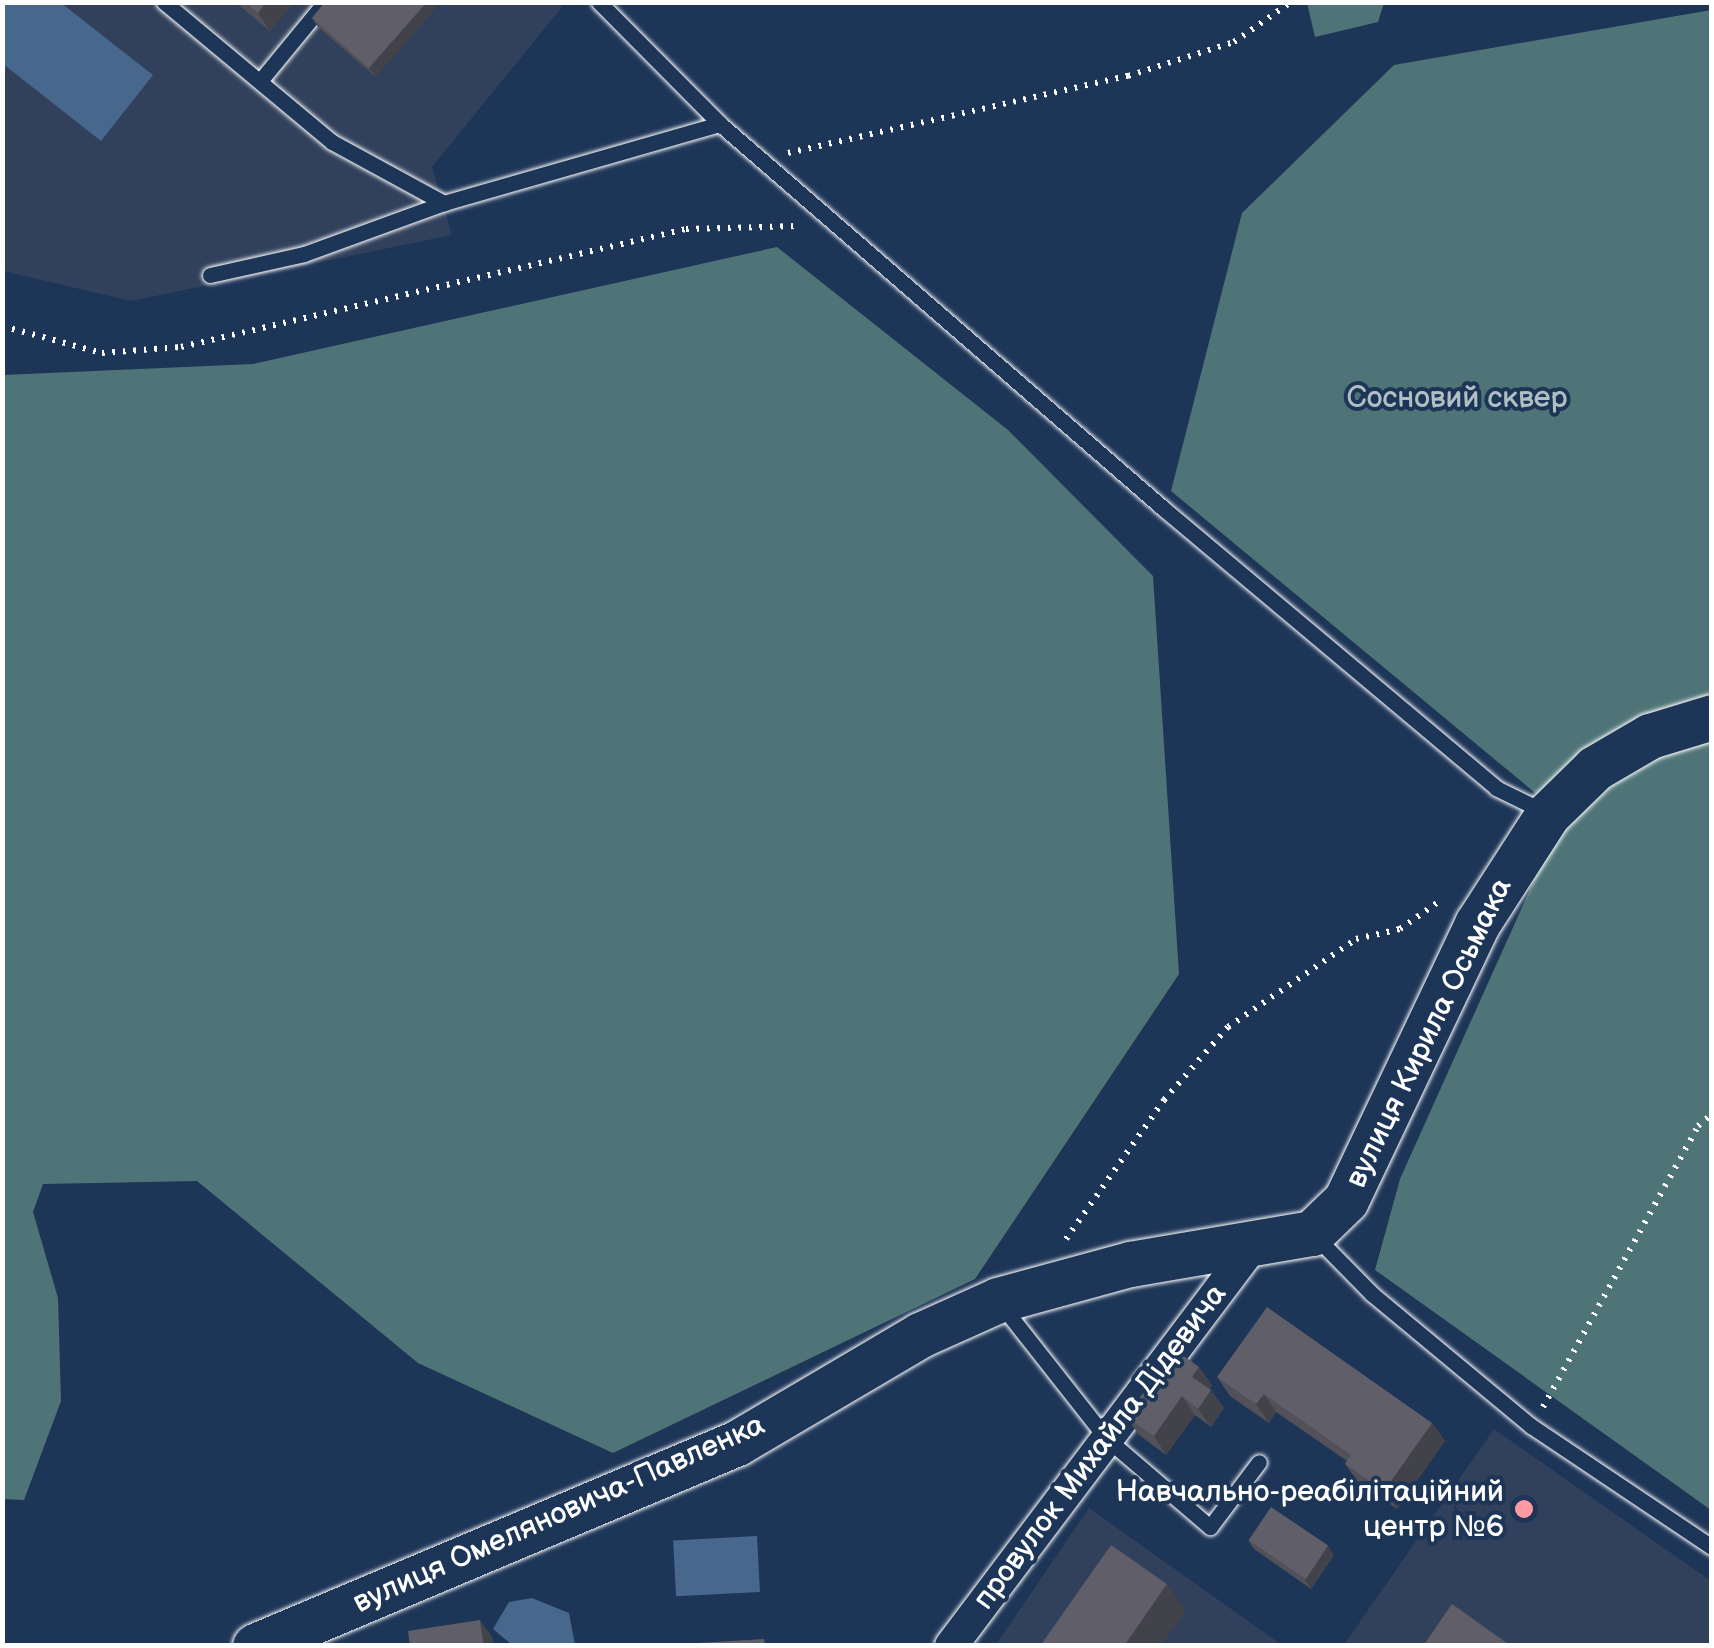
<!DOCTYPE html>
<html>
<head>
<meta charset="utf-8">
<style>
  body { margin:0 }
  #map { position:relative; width:1714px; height:1648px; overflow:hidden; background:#1d3557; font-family:"Balsamiq Sans",sans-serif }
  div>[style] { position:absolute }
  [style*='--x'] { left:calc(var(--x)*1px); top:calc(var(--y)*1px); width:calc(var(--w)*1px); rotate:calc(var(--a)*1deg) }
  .built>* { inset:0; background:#31415c }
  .green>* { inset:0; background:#4f7477 }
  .water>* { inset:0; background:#47678c; transform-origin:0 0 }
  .path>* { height:6px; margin-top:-3px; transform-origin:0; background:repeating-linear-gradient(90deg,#fff 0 2.5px,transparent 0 10.5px) }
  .roads { filter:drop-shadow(0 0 2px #fff) drop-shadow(0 0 2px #fff) }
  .lane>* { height:15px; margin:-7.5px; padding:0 7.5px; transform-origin:7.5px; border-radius:7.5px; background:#1d3557 }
  .street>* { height:32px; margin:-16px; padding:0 16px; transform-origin:16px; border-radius:16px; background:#1d3557 }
  .secondary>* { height:45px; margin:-22.5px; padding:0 22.5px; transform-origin:22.5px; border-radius:22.5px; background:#1d3557 }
  .wall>* { inset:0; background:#52515a }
  .shaded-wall>* { inset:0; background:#42424a }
  .building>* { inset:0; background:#5f5e69; transform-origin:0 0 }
  .dots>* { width:28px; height:28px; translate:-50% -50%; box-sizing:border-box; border:5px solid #1d3557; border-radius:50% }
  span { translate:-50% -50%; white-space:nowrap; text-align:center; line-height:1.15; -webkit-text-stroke:8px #1d3557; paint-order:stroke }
  .park-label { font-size:30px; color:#b0c0c2 }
  .street-label { font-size:30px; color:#fff }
  .poi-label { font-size:30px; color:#fff }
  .right { translate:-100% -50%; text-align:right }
  .frame { position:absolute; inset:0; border:5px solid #fff; pointer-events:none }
</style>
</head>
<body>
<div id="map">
  <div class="built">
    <div style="clip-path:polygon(557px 2px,562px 7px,432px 167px,452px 235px,131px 301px,3px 271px,3px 3px)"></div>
    <div style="clip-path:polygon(1494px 1429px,1711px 1581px,1711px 1645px,1343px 1646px)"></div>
    <div style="clip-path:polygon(1089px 1508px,1282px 1645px,995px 1646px)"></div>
  </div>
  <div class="green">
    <div style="clip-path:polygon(1307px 3px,1307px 2px,1384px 3px,1378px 22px,1315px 37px)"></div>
    <div style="clip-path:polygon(1711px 10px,1711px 1510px,1375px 1270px,1400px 1179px,1563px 816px,1171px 491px,1242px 213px,1394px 65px)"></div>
    <div style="clip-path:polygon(777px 247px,1008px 430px,1153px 576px,1179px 974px,975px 1279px,613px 1453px,418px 1363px,197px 1181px,43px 1184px,33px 1212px,58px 1298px,61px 1401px,24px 1500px,3px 1499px,3px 375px,253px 364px)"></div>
  </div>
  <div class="water">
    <div style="clip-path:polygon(2px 3px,61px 3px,153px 75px,101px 141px,3px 64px)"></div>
    <div style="left:757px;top:1536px;width:56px;height:84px;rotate:87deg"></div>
    <div style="clip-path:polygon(532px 1598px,569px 1613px,575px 1645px,512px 1645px,493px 1629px,509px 1602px)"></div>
  </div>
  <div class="path">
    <div style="--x:788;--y:153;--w:349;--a:-12.8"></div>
    <div style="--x:1128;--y:76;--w:111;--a:-17.8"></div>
    <div style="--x:1234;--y:42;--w:70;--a:-35.1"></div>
    <div style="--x:2;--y:326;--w:104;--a:15.1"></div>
    <div style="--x:102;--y:353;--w:79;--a:-4.3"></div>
    <div style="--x:181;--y:347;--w:519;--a:-13.15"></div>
    <div style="--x:686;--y:229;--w:111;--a:-1.5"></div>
    <div style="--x:1066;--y:1239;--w:170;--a:-54.8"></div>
    <div style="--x:1164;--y:1100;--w:97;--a:-48.8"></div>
    <div style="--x:1228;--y:1027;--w:155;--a:-34.5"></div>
    <div style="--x:1356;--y:939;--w:45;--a:-12.8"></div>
    <div style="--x:1400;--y:929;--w:50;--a:-35.3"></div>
    <div style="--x:1543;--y:1407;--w:321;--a:-61.1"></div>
    <div style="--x:1698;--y:1126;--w:18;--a:-41"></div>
  </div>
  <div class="roads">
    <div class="lane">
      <div style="--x:164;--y:2;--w:219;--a:39.8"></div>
      <div style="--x:332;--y:142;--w:128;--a:28.6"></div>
      <div style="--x:599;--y:2;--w:172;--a:45.2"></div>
      <div style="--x:720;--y:124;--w:588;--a:40.93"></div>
      <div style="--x:1164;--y:509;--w:434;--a:40"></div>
      <div style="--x:1496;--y:788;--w:55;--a:26.1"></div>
      <div style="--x:260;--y:81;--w:102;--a:-50.6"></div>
      <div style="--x:210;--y:275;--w:96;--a:-12.6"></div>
      <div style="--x:304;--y:254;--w:149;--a:-20"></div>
      <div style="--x:444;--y:203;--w:287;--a:-16"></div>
      <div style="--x:1315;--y:1236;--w:81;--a:45.5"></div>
      <div style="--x:1372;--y:1294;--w:207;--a:39.7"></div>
      <div style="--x:1531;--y:1426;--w:218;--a:33.8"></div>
      <div style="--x:1003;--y:1307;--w:167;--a:51.8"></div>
      <div style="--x:1106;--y:1438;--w:137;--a:40.6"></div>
      <div style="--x:1210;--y:1527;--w:81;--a:-53"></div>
    </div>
    <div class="street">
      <div style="--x:951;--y:1646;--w:497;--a:-53"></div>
    </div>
    <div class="secondary">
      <div style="--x:255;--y:1646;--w:523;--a:-22.84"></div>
      <div style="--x:737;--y:1443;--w:212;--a:-30.5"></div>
      <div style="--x:920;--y:1335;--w:85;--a:-24.2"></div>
      <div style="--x:998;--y:1300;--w:137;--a:-15.3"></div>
      <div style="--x:1130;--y:1264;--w:185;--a:-9.7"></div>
      <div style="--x:1312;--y:1233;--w:47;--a:-44.1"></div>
      <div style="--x:1346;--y:1200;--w:306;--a:-64.6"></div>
      <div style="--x:1477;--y:924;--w:131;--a:-57.2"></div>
      <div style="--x:1548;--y:814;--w:66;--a:-44.4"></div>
      <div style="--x:1595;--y:768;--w:64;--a:-30.2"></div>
      <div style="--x:1650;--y:736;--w:65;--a:-17"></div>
    </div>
  </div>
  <div class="wall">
    <div style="clip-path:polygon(235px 2px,294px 2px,270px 31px)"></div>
    <div style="clip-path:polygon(325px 2px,376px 77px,318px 27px,312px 18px)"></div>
    <div style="clip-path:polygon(1199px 1367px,1212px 1385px,1210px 1389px,1224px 1408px,1211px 1427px,1195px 1415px,1166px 1455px,1139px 1435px,1126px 1417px)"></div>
    <div style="clip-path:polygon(1217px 1377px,1432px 1423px,1445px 1441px,1397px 1509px,1358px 1482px,1345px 1464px,1347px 1461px,1276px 1412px,1269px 1423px,1230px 1396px)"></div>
    <div style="clip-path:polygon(1248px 1540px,1334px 1555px,1311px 1589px,1254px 1549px)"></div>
  </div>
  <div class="shaded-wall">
    <div style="clip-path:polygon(266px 2px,294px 2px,270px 31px,258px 13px)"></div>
    <div style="clip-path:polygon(427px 2px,441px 2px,376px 77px,369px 68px)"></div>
    <div style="clip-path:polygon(1199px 1367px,1212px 1385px,1205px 1395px,1192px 1377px)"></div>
    <div style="clip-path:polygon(1211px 1390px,1224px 1408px,1211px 1427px,1198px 1409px)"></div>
    <div style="clip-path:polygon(1264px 1394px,1276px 1412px,1269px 1423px,1256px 1404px)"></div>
    <div style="clip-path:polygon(1182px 1396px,1195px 1415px,1166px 1455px,1154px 1436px)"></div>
    <div style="clip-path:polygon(1432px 1423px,1445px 1441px,1397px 1509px,1384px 1491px)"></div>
    <div style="clip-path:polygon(1328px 1546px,1334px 1555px,1311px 1589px,1305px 1580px)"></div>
    <div style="clip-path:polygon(1167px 1584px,1186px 1611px,1161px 1646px,1124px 1646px)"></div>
    <div style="clip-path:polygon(480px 1620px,493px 1638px,494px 1646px,484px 1646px)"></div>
  </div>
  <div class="building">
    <div style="clip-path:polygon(245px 2px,266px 2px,258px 13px)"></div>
    <div style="clip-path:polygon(325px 2px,427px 2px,369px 68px,312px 18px)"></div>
    <div style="clip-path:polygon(1267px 1307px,1432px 1423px,1384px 1491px,1345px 1464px,1351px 1455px,1264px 1394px,1256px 1404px,1217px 1377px)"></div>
    <div style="clip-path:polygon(1174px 1349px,1199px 1367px,1192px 1377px,1211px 1390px,1198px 1409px,1182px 1396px,1154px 1436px,1126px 1417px)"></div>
    <div style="left:1271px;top:1507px;width:69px;height:40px;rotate:34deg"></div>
    <div style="clip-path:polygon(1111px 1545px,1167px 1584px,1124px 1646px,1040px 1646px)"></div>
    <div style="clip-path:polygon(1452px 1604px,1511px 1646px,1423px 1646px)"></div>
    <div style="clip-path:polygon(480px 1620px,484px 1646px,410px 1646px,408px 1631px)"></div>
    <div style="clip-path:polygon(764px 1639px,765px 1646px,664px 1645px)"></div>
  </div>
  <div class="dots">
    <div style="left:1524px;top:1509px;background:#ff9aa2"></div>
  </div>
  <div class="park-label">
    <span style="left:1457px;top:398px">Сосновий сквер</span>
  </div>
  <div class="street-label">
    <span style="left:1429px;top:1033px;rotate:-64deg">вулиця Кирила Осьмака</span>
    <span style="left:1100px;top:1447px;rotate:-53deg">провулок Михайла Дідевича</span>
    <span style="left:559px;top:1514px;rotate:-24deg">вулиця Омеляновича-Павленка</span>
  </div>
  <div class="poi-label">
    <span class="right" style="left:1504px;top:1509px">Навчально-реабілітаційний<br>центр №6</span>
  </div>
  <div class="frame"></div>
</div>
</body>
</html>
